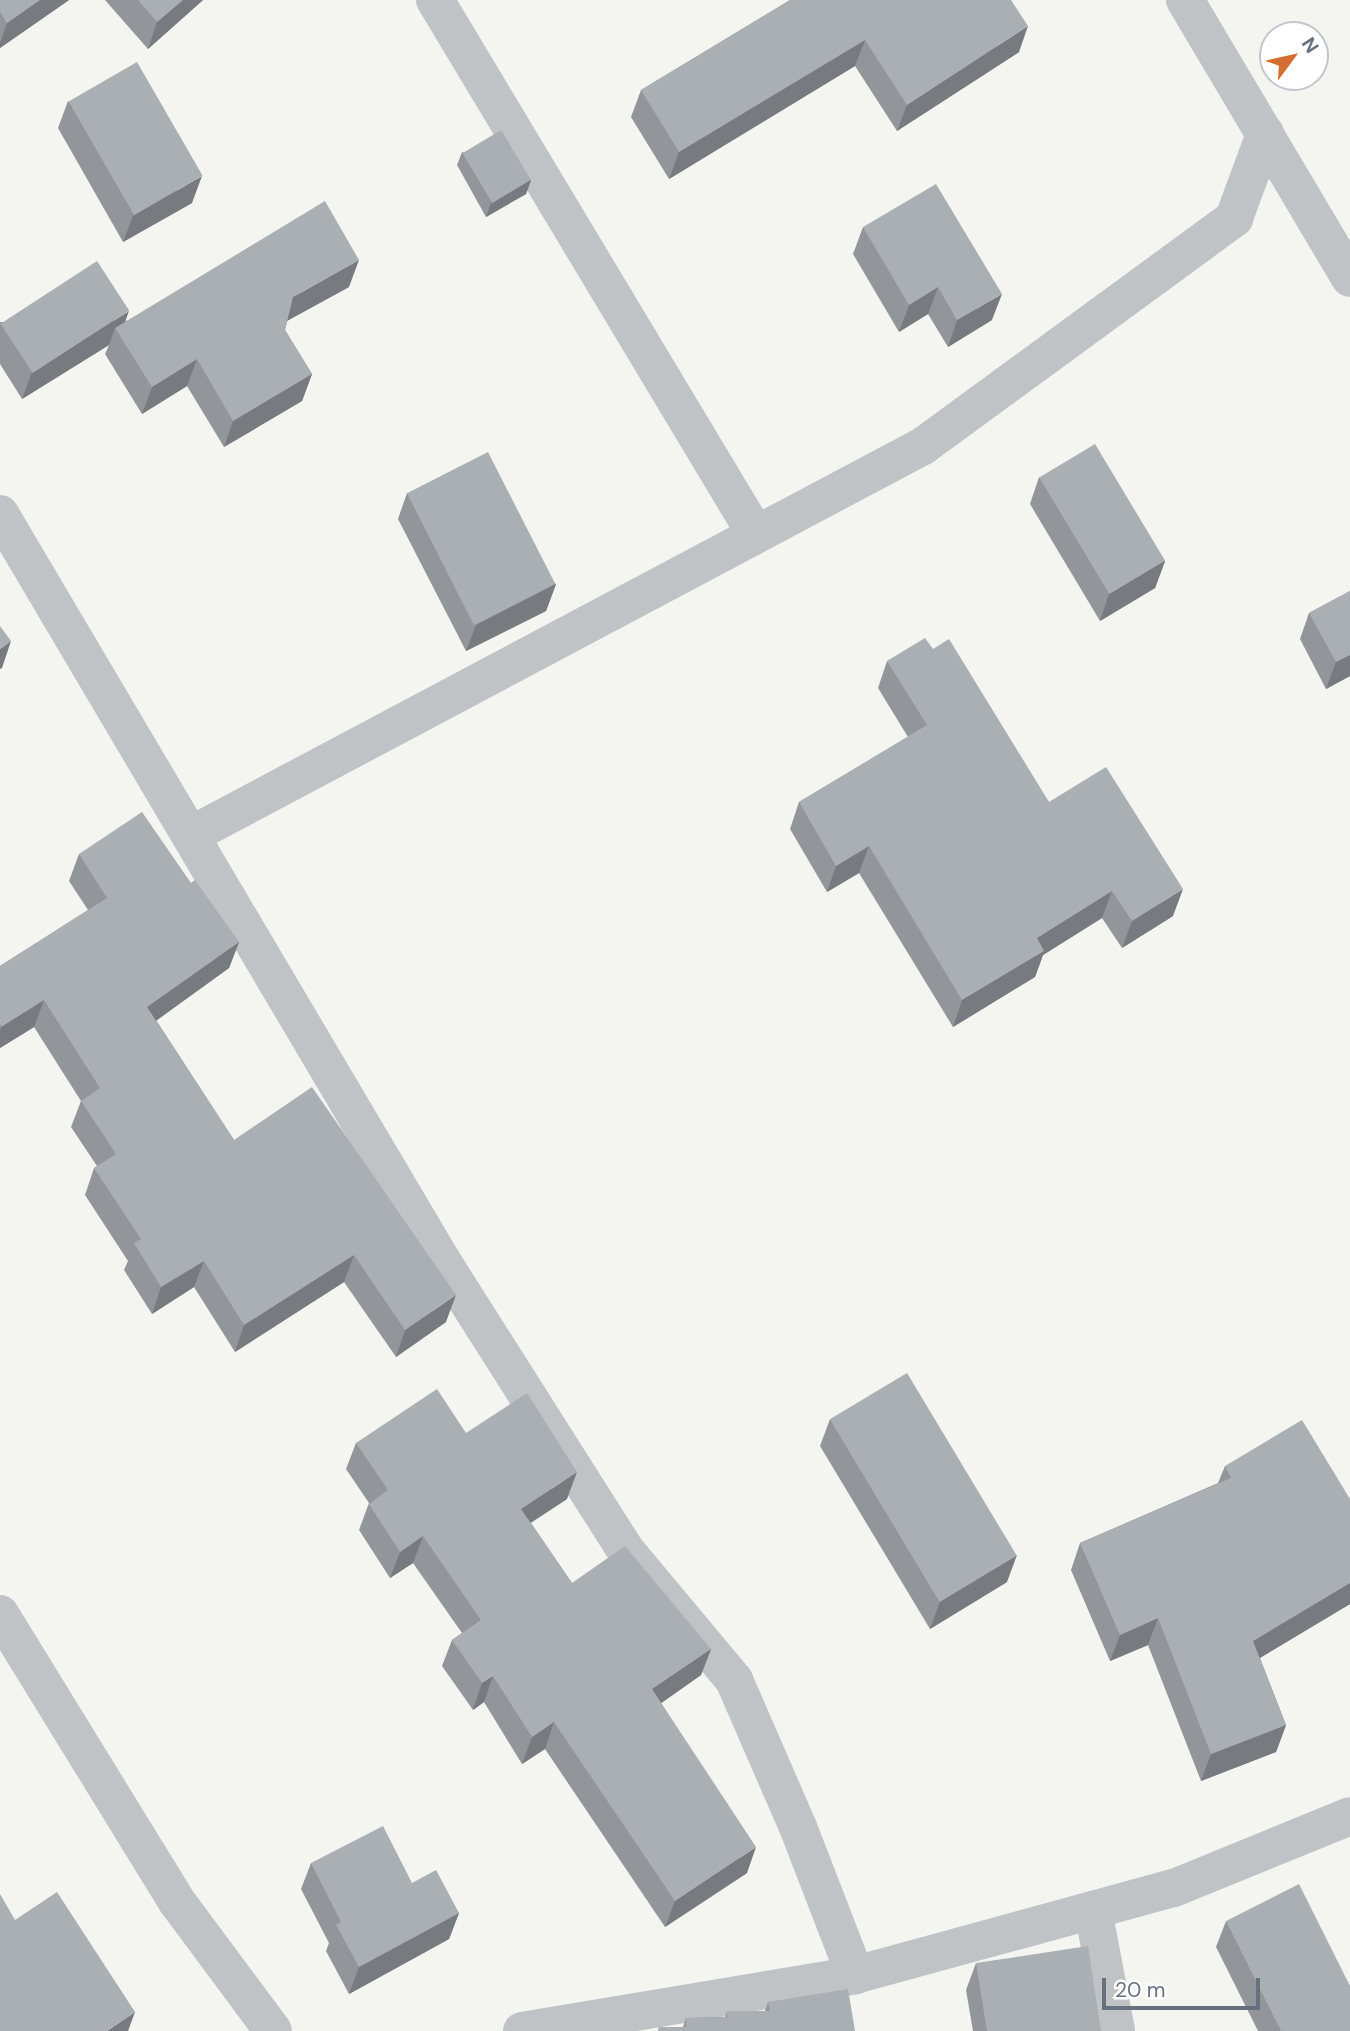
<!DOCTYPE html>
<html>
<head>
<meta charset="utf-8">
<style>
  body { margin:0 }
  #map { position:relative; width:1350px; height:2031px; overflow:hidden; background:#f4f4f1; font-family:"DM Sans",sans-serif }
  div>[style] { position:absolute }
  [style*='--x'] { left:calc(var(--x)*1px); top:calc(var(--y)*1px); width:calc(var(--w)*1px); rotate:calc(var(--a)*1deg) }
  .minor>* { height:38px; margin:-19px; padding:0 19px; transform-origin:19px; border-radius:19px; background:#c0c3c6 }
  .wall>* { inset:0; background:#92969b }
  .shaded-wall>* { inset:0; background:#777a7e }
  .building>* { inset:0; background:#aaafb4; transform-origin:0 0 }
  span { translate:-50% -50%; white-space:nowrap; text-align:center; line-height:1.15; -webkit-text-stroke:7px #fff; paint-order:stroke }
  .north { position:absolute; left:1259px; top:21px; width:70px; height:70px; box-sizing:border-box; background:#fff; border:2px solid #c2c6cc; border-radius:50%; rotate:57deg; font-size:19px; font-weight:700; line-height:28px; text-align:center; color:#66707f }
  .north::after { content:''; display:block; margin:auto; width:24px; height:32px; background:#d46f31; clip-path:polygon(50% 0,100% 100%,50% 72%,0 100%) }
  .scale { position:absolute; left:1102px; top:1978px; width:158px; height:32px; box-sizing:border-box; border:4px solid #66707f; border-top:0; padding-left:9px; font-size:21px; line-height:24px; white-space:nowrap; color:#66707f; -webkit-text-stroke:5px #fff; paint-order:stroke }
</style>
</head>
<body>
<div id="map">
  <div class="minor">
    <div style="--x:435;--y:0;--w:622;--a:59.02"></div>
    <div style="--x:1185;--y:0;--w:323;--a:59.3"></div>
    <div style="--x:0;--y:514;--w:868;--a:59.39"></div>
    <div style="--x:442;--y:1261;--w:345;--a:57.6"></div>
    <div style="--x:627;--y:1552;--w:167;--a:50.1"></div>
    <div style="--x:734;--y:1680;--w:160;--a:66.5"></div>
    <div style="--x:798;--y:1827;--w:159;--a:68.9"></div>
    <div style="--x:191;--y:835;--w:829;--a:-27.99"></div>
    <div style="--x:923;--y:446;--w:386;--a:-36.2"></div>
    <div style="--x:1234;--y:218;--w:90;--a:-69.7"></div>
    <div style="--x:0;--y:1614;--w:339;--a:58.4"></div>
    <div style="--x:178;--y:1903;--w:159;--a:53.4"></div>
    <div style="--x:1093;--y:1910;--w:123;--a:79.2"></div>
    <div style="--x:522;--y:2031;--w:338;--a:-9.5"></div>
    <div style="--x:855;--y:1975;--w:331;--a:-15.3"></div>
    <div style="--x:1174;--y:1888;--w:190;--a:-22.2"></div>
  </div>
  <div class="wall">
    <div style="clip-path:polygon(0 0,69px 0,0 48px)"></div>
    <div style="clip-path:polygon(105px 0,203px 0,148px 49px)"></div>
    <div style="clip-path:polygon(790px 0,1019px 52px,897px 131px,855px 66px,669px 179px,631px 117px,641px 90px)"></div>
    <div style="clip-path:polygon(68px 101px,192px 203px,123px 242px,58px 128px)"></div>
    <div style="clip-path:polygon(462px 152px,531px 180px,526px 194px,486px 217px,457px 165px)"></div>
    <div style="clip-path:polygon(863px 227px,992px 320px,948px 347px,928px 314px,899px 332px,853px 254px)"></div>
    <div style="clip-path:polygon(349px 287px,287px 321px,285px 330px,312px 374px,302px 401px,224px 447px,187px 386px,142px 414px,105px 354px,109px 345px,22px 399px,0 364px,0 322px,125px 321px)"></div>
    <div style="clip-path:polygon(1039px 477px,1165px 561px,1155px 588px,1100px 621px,1030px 504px)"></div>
    <div style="clip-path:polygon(407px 493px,556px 584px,546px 611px,466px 651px,398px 519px)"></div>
    <div style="clip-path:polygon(1350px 591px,1350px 676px,1326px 689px,1300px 639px,1309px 613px)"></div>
    <div style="clip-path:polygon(933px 649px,1049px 802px,1173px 916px,1122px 948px,1102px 918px,1043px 955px,1035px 977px,953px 1027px,859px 873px,827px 892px,790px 829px,799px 802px,908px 737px,878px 688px,887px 661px)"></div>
    <div style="clip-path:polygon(79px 854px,191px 883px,239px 942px,229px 968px,156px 1020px,234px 1140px,446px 1322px,396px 1357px,344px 1282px,235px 1352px,194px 1287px,152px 1314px,124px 1270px,128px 1261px,85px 1195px,94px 1168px,97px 1166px,71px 1127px,81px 1101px,34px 1027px,0 1048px,0 966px,88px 910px,69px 881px)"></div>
    <div style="clip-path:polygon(830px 1419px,1007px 1582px,930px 1629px,820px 1446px)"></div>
    <div style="clip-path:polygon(466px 1433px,567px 1499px,531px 1523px,572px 1583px,711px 1649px,701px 1675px,661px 1703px,747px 1873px,665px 1927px,545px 1749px,522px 1764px,484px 1702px,473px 1710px,442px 1666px,452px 1640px,462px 1633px,413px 1563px,390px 1578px,359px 1530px,369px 1503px,346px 1469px,356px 1443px)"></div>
    <div style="clip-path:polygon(1225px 1466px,1350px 1499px,1350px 1604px,1260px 1658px,1286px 1725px,1276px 1752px,1201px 1781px,1148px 1645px,1110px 1661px,1071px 1570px,1080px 1543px,1218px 1483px)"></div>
    <div style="clip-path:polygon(311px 1863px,412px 1883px,459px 1913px,449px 1939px,349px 1994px,326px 1951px,329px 1943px,301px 1889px)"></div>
    <div style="clip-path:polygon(1226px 1921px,1350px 2031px,1258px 2031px,1216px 1947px)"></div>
    <div style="clip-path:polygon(976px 1963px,1101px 2031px,973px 2031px,966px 1990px)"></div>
    <div style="clip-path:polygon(768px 2002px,855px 2031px,658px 2031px,659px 2027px,683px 2027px,686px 2018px,725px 2017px,727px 2011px,765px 2011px)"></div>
  </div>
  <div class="shaded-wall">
    <div style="clip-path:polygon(40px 0,69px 0,0 48px,0 43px,7px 23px)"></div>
    <div style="clip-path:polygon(183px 0,203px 0,148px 49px,157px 22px)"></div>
    <div style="clip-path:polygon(1028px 26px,1019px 52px,897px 131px,907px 105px)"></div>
    <div style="clip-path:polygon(865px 40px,855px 66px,669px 179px,679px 152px)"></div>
    <div style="clip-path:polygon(202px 176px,192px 203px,123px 242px,133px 216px)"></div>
    <div style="clip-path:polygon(531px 180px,526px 194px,486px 217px,491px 203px)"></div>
    <div style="clip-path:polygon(359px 260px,349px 287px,283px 323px,293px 297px)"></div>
    <div style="clip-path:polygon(938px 287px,928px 314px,899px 332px,909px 305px)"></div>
    <div style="clip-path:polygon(1002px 294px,992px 320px,948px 347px,957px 320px)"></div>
    <div style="clip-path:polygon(129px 311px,120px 336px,115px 328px,109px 345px,22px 399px,32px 372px)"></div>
    <div style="clip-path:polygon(197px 359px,187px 386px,142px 414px,152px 387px)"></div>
    <div style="clip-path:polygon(312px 374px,302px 401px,224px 447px,233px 421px)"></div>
    <div style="clip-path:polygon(1165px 561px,1155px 588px,1100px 621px,1109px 594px)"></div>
    <div style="clip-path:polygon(556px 584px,546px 611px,466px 651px,476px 625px)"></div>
    <div style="clip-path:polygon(11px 641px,2px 668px,0 669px,0 649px)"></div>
    <div style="clip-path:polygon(1350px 655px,1350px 676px,1326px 689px,1336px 662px)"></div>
    <div style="clip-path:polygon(869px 846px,859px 873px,827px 892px,836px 866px)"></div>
    <div style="clip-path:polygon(1183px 889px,1173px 916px,1122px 948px,1132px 921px)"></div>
    <div style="clip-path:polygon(1112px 891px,1102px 918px,1043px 955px,1035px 977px,953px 1027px,962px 1000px,1037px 938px)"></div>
    <div style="clip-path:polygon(239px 942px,229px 968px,138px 1034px,147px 1007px)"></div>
    <div style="clip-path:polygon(44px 1000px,34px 1027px,0 1048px,0 1031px,1px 1027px)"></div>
    <div style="clip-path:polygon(354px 1255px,344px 1282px,235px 1352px,244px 1325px)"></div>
    <div style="clip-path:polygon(204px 1261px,194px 1287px,152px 1314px,161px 1287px)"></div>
    <div style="clip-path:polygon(456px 1295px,446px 1322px,396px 1357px,405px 1330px)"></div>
    <div style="clip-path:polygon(577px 1472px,567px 1499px,511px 1535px,521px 1509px)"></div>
    <div style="clip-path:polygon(423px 1536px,413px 1563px,390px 1578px,400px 1552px)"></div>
    <div style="clip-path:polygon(1017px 1555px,1007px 1582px,930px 1629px,940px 1602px)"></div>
    <div style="clip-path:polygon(1350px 1583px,1350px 1604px,1243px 1668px,1253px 1641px)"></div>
    <div style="clip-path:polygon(1158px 1618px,1148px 1645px,1110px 1661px,1120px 1635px)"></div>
    <div style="clip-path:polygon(711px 1649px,701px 1675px,643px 1716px,652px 1689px)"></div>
    <div style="clip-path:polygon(493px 1676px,484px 1702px,473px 1710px,482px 1683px)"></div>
    <div style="clip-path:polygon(554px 1722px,545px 1749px,522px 1764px,532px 1737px)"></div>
    <div style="clip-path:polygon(1286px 1725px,1276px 1752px,1201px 1781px,1211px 1754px)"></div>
    <div style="clip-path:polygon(756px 1847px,747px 1873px,665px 1927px,675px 1901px)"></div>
    <div style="clip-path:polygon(459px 1913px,449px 1939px,349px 1994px,359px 1967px)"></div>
    <div style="clip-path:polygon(135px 2012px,128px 2031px,107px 2031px)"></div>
  </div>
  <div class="building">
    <div style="clip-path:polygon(0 0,40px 0,7px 23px,0 12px)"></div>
    <div style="clip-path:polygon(138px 0,183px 0,157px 22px)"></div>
    <div style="clip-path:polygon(790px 0,1011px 0,1028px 26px,907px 105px,865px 40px,679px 152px,641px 90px)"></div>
    <div style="left:137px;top:62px;width:131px;height:79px;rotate:60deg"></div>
    <div style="left:501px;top:130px;width:58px;height:45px;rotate:59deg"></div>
    <div style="clip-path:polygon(936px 184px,1002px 294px,957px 320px,938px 287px,909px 305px,863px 227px)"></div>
    <div style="clip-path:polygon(325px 201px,359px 260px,293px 297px,285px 330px,312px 374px,233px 421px,197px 359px,152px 387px,115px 328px)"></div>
    <div style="left:97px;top:261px;width:59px;height:115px;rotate:57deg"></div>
    <div style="left:1095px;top:444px;width:136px;height:65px;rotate:59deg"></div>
    <div style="left:488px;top:452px;width:148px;height:91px;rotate:63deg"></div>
    <div style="clip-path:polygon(1350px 591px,1350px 655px,1336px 662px,1309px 613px)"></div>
    <div style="clip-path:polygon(0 626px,11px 641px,0 649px)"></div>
    <div style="clip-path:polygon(925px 638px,933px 649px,949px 639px,1049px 802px,1106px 767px,1183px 889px,1132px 921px,1112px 891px,1037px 938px,1044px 951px,962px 1000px,869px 846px,836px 866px,799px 802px,927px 725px,887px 661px)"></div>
    <div style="clip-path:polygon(142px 812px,191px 883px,195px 880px,239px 942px,147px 1007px,234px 1140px,312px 1087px,456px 1295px,405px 1330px,354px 1255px,244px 1325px,204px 1261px,161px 1287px,134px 1243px,141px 1239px,94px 1168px,116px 1154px,81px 1101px,100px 1088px,44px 1000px,1px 1027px,0 1024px,0 966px,107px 898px,79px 854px)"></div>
    <div style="left:907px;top:1373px;width:213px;height:90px;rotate:59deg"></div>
    <div style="clip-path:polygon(437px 1389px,466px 1433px,527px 1393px,577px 1472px,521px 1509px,572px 1583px,625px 1546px,711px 1649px,652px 1689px,756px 1847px,675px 1901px,554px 1722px,532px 1737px,493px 1676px,482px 1683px,452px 1640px,481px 1620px,423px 1536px,400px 1552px,369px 1504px,388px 1490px,356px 1443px)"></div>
    <div style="clip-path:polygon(1302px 1420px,1350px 1499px,1350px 1583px,1253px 1641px,1286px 1725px,1211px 1754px,1158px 1618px,1120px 1635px,1080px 1543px,1231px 1478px,1225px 1466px)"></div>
    <div style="clip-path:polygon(383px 1826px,412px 1883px,436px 1870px,459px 1913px,359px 1967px,336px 1925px,341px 1922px,311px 1863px)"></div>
    <div style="clip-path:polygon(1299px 1884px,1350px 1986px,1350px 2031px,1281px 2031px,1226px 1921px)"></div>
    <div style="clip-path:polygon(57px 1892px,135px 2012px,107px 2031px,0 2031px,0 1894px,15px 1920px)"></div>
    <div style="clip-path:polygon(1088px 1946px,1101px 2031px,987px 2031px,976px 1963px)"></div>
    <div style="clip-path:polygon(848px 1989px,855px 2031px,659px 2031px,659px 2027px,686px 2027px,686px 2018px,727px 2017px,727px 2011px,770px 2011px,768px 2002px)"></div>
  </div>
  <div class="north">N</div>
  <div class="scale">20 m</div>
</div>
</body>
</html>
